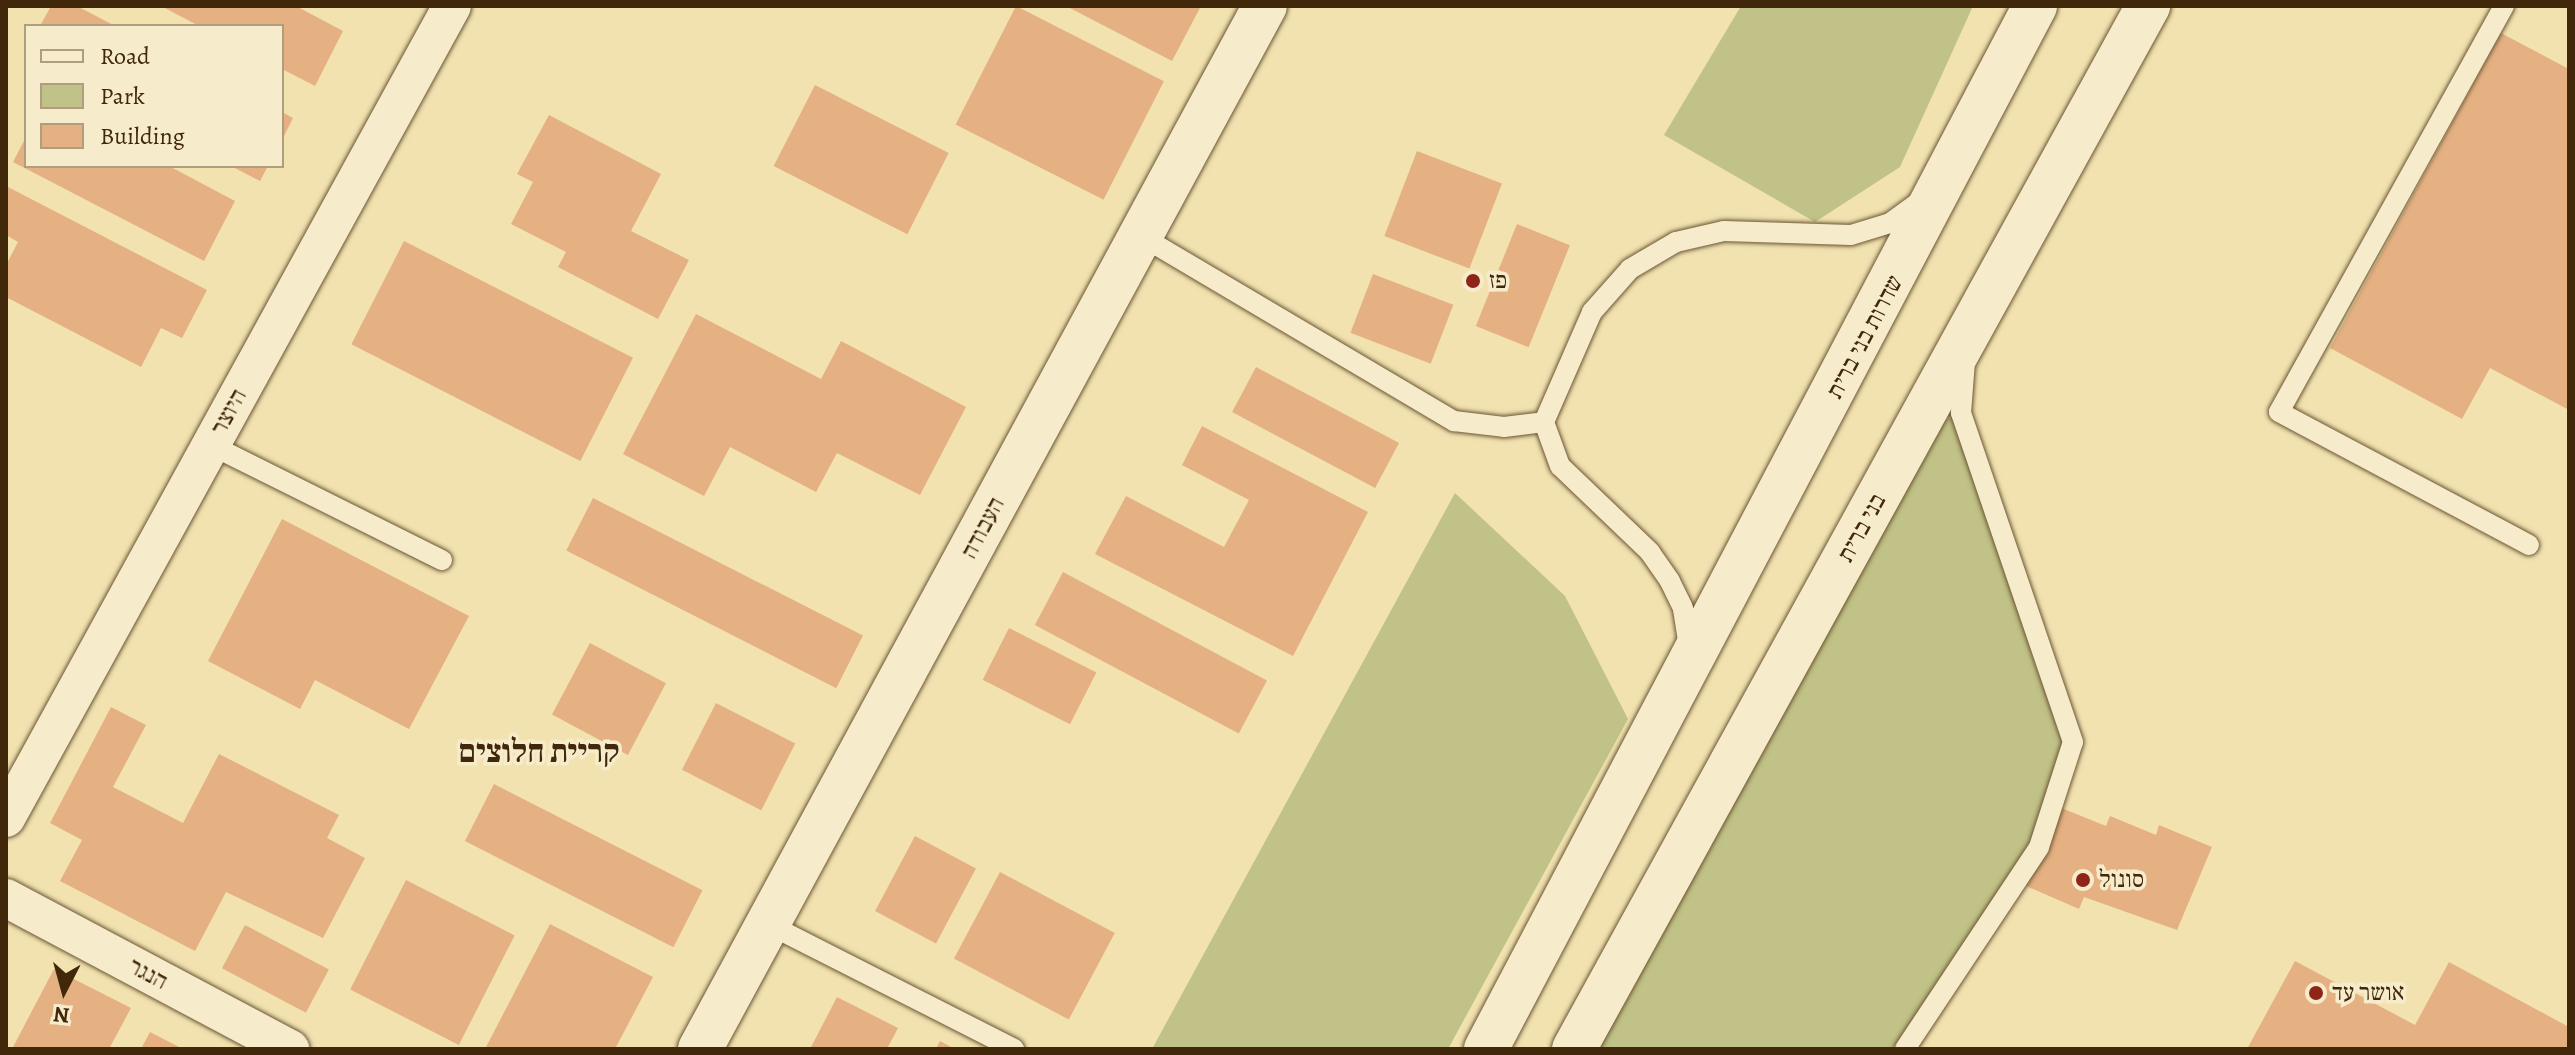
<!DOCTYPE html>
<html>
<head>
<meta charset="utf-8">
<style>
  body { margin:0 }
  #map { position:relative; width:2575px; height:1055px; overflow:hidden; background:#f1e2b0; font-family:Alegreya,"Frank Ruhl Libre",serif }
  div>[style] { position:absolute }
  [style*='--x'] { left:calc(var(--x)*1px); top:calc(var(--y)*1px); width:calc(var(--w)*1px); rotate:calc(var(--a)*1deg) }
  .green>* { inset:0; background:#c0c287 }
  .building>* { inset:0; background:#e5b183; transform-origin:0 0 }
  .roads { filter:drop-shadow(0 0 2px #6d5634) drop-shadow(0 0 2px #6d5634) }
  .lane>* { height:20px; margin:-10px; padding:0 10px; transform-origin:10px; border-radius:10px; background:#f6eccc }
  .street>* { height:38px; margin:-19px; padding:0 19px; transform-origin:19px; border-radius:19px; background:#f6eccc }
  .secondary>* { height:44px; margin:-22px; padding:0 22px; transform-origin:22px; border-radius:22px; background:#f6eccc }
  .dots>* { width:22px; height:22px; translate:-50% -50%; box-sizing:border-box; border:4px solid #f6eccc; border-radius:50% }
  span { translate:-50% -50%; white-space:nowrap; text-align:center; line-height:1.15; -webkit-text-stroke:7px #f6eccc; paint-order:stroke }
  .poi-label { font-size:24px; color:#41280a }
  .left { translate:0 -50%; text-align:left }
  .street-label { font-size:24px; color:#41280a }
  .district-label { font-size:32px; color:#41280a; font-weight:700 }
  .frame { position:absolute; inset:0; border:8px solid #41280a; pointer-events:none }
  .legend { position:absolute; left:24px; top:24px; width:260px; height:144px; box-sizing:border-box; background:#f6eccc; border:2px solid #ae9e7e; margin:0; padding:10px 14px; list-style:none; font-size:24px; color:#41280a }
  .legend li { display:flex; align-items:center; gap:16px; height:40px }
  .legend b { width:40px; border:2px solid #ae9e7e }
  .north { position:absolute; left:24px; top:951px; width:80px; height:80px; -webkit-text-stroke:6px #f6eccc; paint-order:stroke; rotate:186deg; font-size:22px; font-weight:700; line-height:32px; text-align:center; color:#41280a }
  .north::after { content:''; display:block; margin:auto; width:28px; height:36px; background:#41280a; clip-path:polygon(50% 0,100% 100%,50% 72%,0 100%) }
</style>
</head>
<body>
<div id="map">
  <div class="green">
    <div style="clip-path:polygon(1741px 6px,1973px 6px,1900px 167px,1815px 222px,1664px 135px)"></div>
    <div style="clip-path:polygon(1961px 413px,2073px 742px,2039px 847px,1906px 1049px,1573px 1049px,1913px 435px)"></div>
    <div style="clip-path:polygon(1455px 493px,1565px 596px,1628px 719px,1448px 1049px,1152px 1049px)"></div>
  </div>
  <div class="building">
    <div style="clip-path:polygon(51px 6px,77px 6px,115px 26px,40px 26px)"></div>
    <div style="clip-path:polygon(161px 6px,296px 6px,343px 31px,315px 86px,282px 69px,282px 26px,199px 26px)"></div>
    <div style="left:1016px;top:6px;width:166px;height:133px;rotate:27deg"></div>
    <div style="clip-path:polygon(1066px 6px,1201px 6px,1172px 61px)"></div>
    <div style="clip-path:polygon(2501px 33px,2569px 69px,2569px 410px,2490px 368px,2462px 419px,2330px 348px)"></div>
    <div style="left:815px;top:85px;width:150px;height:91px;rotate:27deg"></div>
    <div style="clip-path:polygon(282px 112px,293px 118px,282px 140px)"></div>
    <div style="clip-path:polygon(549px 115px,661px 174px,631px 231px,689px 260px,658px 319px,558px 267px,566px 252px,511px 224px,533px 182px,517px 174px)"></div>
    <div style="clip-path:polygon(26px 137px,26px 166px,169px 166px,235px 201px,204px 261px,13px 162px)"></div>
    <div style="left:1417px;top:151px;width:91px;height:91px;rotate:21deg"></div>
    <div style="clip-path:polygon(231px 166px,268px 166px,260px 181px)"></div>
    <div style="clip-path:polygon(6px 186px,207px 290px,182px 338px,161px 328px,141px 367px,6px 297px,6px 265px,18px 242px,6px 235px)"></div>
    <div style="left:1517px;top:224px;width:57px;height:110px;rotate:22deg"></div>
    <div style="left:404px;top:241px;width:257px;height:116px;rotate:27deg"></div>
    <div style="left:1373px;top:274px;width:86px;height:63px;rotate:21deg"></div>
    <div style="clip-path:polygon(696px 314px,821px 379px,841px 341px,966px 407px,920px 495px,837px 453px,816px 492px,730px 447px,704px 496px,623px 454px)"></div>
    <div style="left:1256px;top:367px;width:162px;height:51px;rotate:28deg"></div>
    <div style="clip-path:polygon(1202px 426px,1368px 512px,1293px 656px,1095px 554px,1126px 496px,1224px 547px,1249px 500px,1182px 465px)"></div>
    <div style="left:593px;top:498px;width:303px;height:59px;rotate:27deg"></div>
    <div style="clip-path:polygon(282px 519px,469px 616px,409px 729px,315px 680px,300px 709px,208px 661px)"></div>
    <div style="left:1063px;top:572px;width:231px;height:60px;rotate:28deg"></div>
    <div style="left:1009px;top:628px;width:98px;height:58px;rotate:27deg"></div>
    <div style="left:590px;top:643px;width:86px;height:81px;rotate:28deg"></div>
    <div style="left:716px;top:703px;width:89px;height:75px;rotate:27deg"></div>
    <div style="clip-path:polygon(111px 707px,146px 725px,113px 787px,183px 823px,219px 754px,339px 815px,327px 838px,365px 858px,323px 938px,226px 892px,195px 951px,60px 881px,82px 840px,50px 823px)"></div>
    <div style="left:494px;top:784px;width:234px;height:64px;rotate:27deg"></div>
    <div style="clip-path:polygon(2059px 807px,2106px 826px,2110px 816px,2156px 835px,2159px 825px,2212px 847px,2177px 930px,2084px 897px,2079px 909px,2026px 886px)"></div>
    <div style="left:915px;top:836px;width:69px;height:85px;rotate:28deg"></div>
    <div style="left:1000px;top:872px;width:130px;height:98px;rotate:28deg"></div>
    <div style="left:406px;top:880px;width:122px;height:123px;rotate:27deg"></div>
    <div style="clip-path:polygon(550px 924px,653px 977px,615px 1049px,485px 1049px)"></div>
    <div style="left:245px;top:925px;width:95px;height:49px;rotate:28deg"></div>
    <div style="clip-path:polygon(2295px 961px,2415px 1025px,2449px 962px,2569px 1027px,2569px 1049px,2247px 1049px)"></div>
    <div style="clip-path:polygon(54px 969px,131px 1008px,109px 1049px,12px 1049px)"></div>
    <div style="clip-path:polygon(837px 997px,898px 1028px,887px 1049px,810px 1049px)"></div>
    <div style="clip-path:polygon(150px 1032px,183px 1049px,141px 1049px)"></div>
    <div style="clip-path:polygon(940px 1041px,955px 1049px,936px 1049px)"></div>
  </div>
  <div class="roads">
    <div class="lane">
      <div style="--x:2504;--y:6;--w:464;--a:119"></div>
      <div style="--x:2279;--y:412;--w:283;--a:28"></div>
      <div style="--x:1141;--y:236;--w:364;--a:30.6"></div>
      <div style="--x:1454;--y:421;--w:50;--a:6.8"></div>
      <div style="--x:1504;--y:427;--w:40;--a:-7.1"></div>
      <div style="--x:211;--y:445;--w:258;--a:26.5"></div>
      <div style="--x:1689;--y:647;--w:39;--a:-99"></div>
      <div style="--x:1683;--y:608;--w:30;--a:-116"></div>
      <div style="--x:1670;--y:581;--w:35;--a:-125"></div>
      <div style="--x:1650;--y:552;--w:124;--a:-136.3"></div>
      <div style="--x:1560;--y:466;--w:47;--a:-110"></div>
      <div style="--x:1544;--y:422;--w:120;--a:-66.4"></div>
      <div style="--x:1592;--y:312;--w:57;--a:-48.5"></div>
      <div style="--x:1630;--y:269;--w:53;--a:-30.4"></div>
      <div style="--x:1676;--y:242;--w:49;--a:-12.9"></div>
      <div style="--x:1724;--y:231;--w:127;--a:1.8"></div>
      <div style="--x:1851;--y:235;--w:41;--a:-17.1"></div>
      <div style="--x:1890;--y:223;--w:39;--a:-36"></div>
      <div style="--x:768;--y:924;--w:276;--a:26.9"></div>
      <div style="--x:1905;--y:1049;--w:242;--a:-56.4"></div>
      <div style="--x:2039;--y:847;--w:110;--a:-72.1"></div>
      <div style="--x:2073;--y:742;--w:348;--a:-108.8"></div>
      <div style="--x:1961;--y:413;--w:52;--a:-85.6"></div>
    </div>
    <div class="street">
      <div style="--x:6;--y:818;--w:926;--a:-61.22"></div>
      <div style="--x:6;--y:898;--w:322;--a:28"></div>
    </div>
    <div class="secondary">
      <div style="--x:700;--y:1049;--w:1186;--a:-61.56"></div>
      <div style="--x:1486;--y:1049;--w:1179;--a:-62.24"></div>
      <div style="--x:1574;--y:1049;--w:1191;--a:-61.17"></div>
    </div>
  </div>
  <div class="dots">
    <div style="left:1473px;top:281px;background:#8f2418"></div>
    <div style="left:2083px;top:880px;background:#8f2418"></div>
    <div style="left:2316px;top:993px;background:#8f2418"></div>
  </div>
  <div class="poi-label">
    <span class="left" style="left:1489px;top:281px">פז</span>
    <span class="left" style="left:2099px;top:880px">סונול</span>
    <span class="left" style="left:2332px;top:993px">אושר עד</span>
  </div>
  <div class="street-label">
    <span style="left:1865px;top:337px;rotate:-62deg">שדרות בני ברית</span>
    <span style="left:229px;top:412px;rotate:-61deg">היוצר</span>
    <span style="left:983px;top:528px;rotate:-62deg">העבודה</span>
    <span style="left:1862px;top:528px;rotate:-61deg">בני ברית</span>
    <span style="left:148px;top:974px;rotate:28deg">הנגר</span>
  </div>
  <div class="district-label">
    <span style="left:539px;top:751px">קריית חלוצים</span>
  </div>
  <div class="frame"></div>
  <ul class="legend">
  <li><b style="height:10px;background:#f6eccc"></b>Road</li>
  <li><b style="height:22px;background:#c0c287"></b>Park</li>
  <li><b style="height:22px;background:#e5b183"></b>Building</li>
  </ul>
  <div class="north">N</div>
</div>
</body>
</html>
